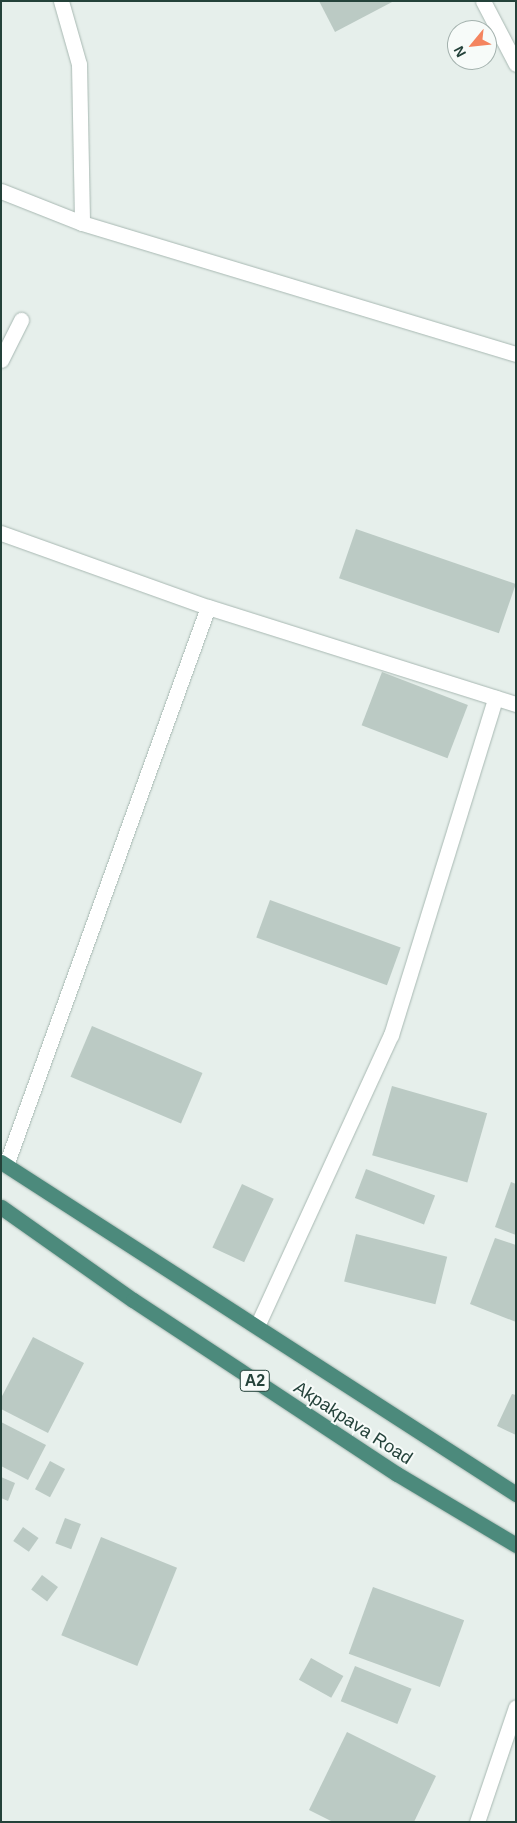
<!DOCTYPE html>
<html>
<head>
<meta charset="utf-8">
<style>
  body { margin:0 }
  #map { position:relative; width:517px; height:1823px; overflow:hidden; background:#e6efeb; font-family:Helvetica,sans-serif }
  div>[style] { position:absolute }
  [style*='--x'] { left:calc(var(--x)*1px); top:calc(var(--y)*1px); width:calc(var(--w)*1px); rotate:calc(var(--a)*1deg) }
  .building>* { inset:0; background:#bbcac4; transform-origin:0 0 }
  .roads { filter:drop-shadow(0 0 1px #a8b8b2) drop-shadow(0 0 1px #a8b8b2) }
  .service>* { height:15px; margin:-7.5px; padding:0 7.5px; transform-origin:7.5px; border-radius:7.5px; background:#fff }
  .minor>* { height:15px; margin:-7.5px; padding:0 7.5px; transform-origin:7.5px; border-radius:7.5px; background:#fff }
  .secondary>* { height:15px; margin:-7.5px; padding:0 7.5px; transform-origin:7.5px; border-radius:7.5px; background:#fff }
  .trunk>* { height:15px; margin:-7.5px; padding:0 7.5px; transform-origin:7.5px; border-radius:7.5px; background:#4c8a7c }
  span { translate:-50% -50%; white-space:nowrap; text-align:center; line-height:1.15; -webkit-text-stroke:4px #f7fbf9; paint-order:stroke }
  .shield-label span { padding:1px 4px; background:#f7fbf9; border:1px solid; border-radius:4px; -webkit-text-stroke-width:0 }
  .shield-label { font-size:16px; color:#24423a; font-weight:700 }
  .street-label { font-size:18px; color:#24423a }
  .frame { position:absolute; inset:0; border:2px solid #24423a; pointer-events:none }
  .north { position:absolute; left:447px; top:20px; width:50px; height:50px; box-sizing:border-box; background:#f7fbf9; border:1px solid #a3b1ad; border-radius:50%; rotate:242deg; font-size:14px; font-weight:700; line-height:20px; text-align:center; color:#24423a }
  .north::after { content:''; display:block; margin:auto; width:18px; height:22px; background:#f4845f; clip-path:polygon(50% 0,100% 100%,50% 72%,0 100%) }
</style>
</head>
<body>
<div id="map">
  <div class="building">
    <div style="clip-path:polygon(319px 1px,394px 1px,335px 32px)"></div>
    <div style="left:356px;top:529px;width:169px;height:52px;rotate:19deg"></div>
    <div style="left:382px;top:672px;width:92px;height:57px;rotate:21deg"></div>
    <div style="left:270px;top:900px;width:139px;height:40px;rotate:20deg"></div>
    <div style="left:92px;top:1026px;width:120px;height:55px;rotate:23deg"></div>
    <div style="left:392px;top:1086px;width:99px;height:72px;rotate:16deg"></div>
    <div style="left:366px;top:1169px;width:74px;height:31px;rotate:21deg"></div>
    <div style="clip-path:polygon(511px 1182px,516px 1184px,516px 1235px,495px 1227px)"></div>
    <div style="left:242px;top:1184px;width:35px;height:70px;rotate:25deg"></div>
    <div style="left:356px;top:1234px;width:94px;height:49px;rotate:14deg"></div>
    <div style="clip-path:polygon(495px 1238px,516px 1245px,516px 1322px,470px 1304px)"></div>
    <div style="clip-path:polygon(33px 1337px,84px 1363px,48px 1433px,1px 1409px,1px 1398px)"></div>
    <div style="clip-path:polygon(512px 1394px,516px 1395px,516px 1435px,497px 1426px)"></div>
    <div style="clip-path:polygon(1px 1422px,46px 1445px,28px 1480px,1px 1466px)"></div>
    <div style="left:50px;top:1461px;width:17px;height:32px;rotate:28deg"></div>
    <div style="clip-path:polygon(1px 1477px,15px 1483px,8px 1501px,1px 1498px)"></div>
    <div style="left:65px;top:1518px;width:17px;height:27px;rotate:21deg"></div>
    <div style="left:23px;top:1527px;width:19px;height:17px;rotate:35deg"></div>
    <div style="left:101px;top:1537px;width:82px;height:106px;rotate:22deg"></div>
    <div style="left:42px;top:1575px;width:20px;height:18px;rotate:37deg"></div>
    <div style="left:373px;top:1587px;width:97px;height:71px;rotate:20deg"></div>
    <div style="left:311px;top:1658px;width:37px;height:25px;rotate:29deg"></div>
    <div style="left:355px;top:1666px;width:61px;height:38px;rotate:22deg"></div>
    <div style="clip-path:polygon(347px 1732px,436px 1776px,414px 1822px,333px 1822px,309px 1810px)"></div>
  </div>
  <div class="roads">
    <div class="service">
      <div style="--x:1;--y:360;--w:45;--a:-63.4"></div>
    </div>
    <div class="minor">
      <div style="--x:61;--y:1;--w:66;--a:74.1"></div>
      <div style="--x:79;--y:64;--w:159;--a:88.9"></div>
      <div style="--x:483;--y:1;--w:71;--a:62.4"></div>
      <div style="--x:1;--y:191;--w:87;--a:21.6"></div>
      <div style="--x:82;--y:223;--w:453;--a:16.8"></div>
      <div style="--x:1;--y:533;--w:220;--a:19.7"></div>
      <div style="--x:208;--y:607;--w:323;--a:17.5"></div>
      <div style="--x:6;--y:1165;--w:593;--a:-70.1"></div>
      <div style="--x:257;--y:1326;--w:320;--a:-65.3"></div>
      <div style="--x:391;--y:1035;--w:353;--a:-72.8"></div>
    </div>
    <div class="secondary">
      <div style="--x:477;--y:1822;--w:121;--a:-71.3"></div>
    </div>
    <div class="trunk">
      <div style="--x:1;--y:1162;--w:613;--a:32.81"></div>
      <div style="--x:1;--y:1207;--w:161;--a:35.2"></div>
      <div style="--x:133;--y:1300;--w:316;--a:33.4"></div>
      <div style="--x:397;--y:1474;--w:139;--a:30.8"></div>
    </div>
  </div>
  <div class="shield-label">
    <span style="left:255px;top:1381px">A2</span>
  </div>
  <div class="street-label">
    <span style="left:353px;top:1423px;rotate:33deg">Akpakpava Road</span>
  </div>
  <div class="frame"></div>
  <div class="north">N</div>
</div>
</body>
</html>
